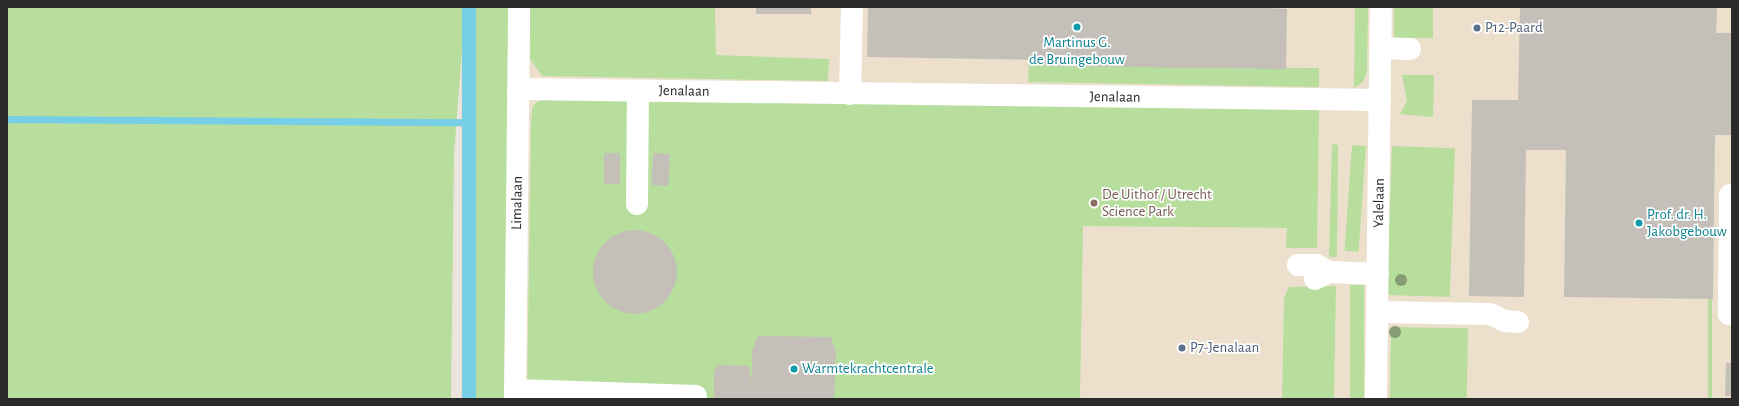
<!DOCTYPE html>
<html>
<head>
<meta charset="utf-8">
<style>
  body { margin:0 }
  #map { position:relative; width:1739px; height:406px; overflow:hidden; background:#ebe4dd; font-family:"Alegreya Sans",sans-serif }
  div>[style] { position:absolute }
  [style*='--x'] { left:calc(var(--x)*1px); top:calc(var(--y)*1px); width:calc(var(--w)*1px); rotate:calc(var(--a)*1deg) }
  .education>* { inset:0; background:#ece0cd; transform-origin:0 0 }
  .green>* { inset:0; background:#b7de9c; transform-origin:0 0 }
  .water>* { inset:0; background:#76cfe7; transform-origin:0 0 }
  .stream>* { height:7px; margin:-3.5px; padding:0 3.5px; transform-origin:3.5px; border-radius:3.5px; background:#76cfe7 }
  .building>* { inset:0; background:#c4bfb8; transform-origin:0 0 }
  .round { border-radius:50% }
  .minor>* { height:22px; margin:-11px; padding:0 11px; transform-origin:11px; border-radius:11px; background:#fff }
  .trees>* { width:12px; height:12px; margin:-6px; border-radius:50%; background:#859c74 }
  .dots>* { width:11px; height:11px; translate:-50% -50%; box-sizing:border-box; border:2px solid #fff; border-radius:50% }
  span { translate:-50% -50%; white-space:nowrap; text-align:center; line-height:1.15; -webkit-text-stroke:3.5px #fff; paint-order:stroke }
  .service-label { font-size:15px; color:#4e5e75 }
  .left { translate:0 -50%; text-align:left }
  .culture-label { font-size:15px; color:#0d838f }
  .street-label { font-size:15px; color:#2a2a2a }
  .education-label { font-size:15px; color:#785e54 }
  .frame { position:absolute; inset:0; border:8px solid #2a2a2a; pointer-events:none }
</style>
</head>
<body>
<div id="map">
  <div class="education">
    <div style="left:461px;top:7px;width:1271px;height:392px"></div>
  </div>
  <div class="green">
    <div style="clip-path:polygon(7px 7px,511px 7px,504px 399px,470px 399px,475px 97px,462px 50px,454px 154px,451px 399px,7px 399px)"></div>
    <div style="clip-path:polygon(530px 7px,715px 7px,716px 55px,829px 59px,828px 81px,542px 76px,530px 59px)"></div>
    <div style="clip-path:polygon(1355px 7px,1368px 7px,1367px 72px,1363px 82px,1354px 88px)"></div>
    <div style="left:1394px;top:7px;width:39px;height:31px"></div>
    <div style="clip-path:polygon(1029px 60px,1044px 60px,1044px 66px,1319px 68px,1319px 87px,1028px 82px)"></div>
    <div style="clip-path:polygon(1402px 75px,1434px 75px,1433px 117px,1400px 114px,1407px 101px)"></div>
    <div style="clip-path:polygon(542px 98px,1319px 110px,1317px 248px,1286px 248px,1287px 228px,1083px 226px,1080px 399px,527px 399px,531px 119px,533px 106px)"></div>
    <div style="clip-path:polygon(1332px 144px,1338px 145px,1337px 257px,1329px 257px)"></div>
    <div style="left:1352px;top:145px;width:14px;height:106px;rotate:4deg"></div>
    <div style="left:1392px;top:146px;width:63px;height:149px;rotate:2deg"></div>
    <div style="left:1350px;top:285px;width:14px;height:114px"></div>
    <div style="clip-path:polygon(1336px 286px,1334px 399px,1282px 399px,1284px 298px,1289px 287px)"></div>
    <div style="left:1708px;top:299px;width:4px;height:100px"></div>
    <div style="left:1391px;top:327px;width:77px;height:72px;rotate:1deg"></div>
  </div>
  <div class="water">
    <div style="left:462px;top:7px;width:14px;height:392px"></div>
  </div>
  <div class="stream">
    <div style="--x:7;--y:119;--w:453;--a:0.4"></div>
  </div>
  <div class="building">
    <div style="left:756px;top:7px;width:55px;height:7px"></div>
    <div style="clip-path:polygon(868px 7px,1253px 7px,1287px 9px,1286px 69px,1044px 66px,1044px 60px,867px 57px)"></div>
    <div style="clip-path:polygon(1520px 7px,1717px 7px,1716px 33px,1732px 33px,1732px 135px,1715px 135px,1713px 299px,1564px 297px,1566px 150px,1526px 150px,1524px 297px,1469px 296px,1472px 100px,1518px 100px)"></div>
    <div style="left:604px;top:153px;width:16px;height:31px"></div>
    <div style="left:653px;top:153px;width:17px;height:32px;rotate:3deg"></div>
    <div class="round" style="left:593px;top:230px;width:84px;height:84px"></div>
    <div style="clip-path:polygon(758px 336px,831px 337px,836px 352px,834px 399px,714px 399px,714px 373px,717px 365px,749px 366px,752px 382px,752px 351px)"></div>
    <div style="clip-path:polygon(1726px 363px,1732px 363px,1732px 396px,1725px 396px)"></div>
  </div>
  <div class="minor">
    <div style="--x:1381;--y:48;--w:29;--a:2"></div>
    <div style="--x:518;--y:89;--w:862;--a:0.73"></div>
    <div style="--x:850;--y:94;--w:87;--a:-88.7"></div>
    <div style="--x:1730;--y:195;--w:119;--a:90.5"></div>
    <div style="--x:1729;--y:314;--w:3;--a:0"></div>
    <div style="--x:637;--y:204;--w:113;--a:-89.5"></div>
    <div style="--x:1298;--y:265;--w:18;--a:0"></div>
    <div style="--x:1316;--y:265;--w:15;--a:28"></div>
    <div style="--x:1315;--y:279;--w:16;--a:-27"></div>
    <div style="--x:1329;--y:272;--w:49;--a:2.3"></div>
    <div style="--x:1377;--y:312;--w:113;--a:1"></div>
    <div style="--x:1490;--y:314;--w:17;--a:25"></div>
    <div style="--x:1505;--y:321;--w:13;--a:4"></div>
    <div style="--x:515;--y:390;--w:181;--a:1.9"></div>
    <div style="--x:515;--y:399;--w:392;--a:-89.4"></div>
    <div style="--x:1376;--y:399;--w:392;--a:-89.3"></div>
  </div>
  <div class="trees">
    <div style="left:1401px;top:280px"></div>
    <div style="left:1395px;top:332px"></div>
  </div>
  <div class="dots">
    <div style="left:1077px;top:27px;background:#0f9aa8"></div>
    <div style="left:1477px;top:28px;background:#5c6f8a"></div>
    <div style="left:1094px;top:203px;background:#8d6e63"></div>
    <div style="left:1639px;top:223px;background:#0f9aa8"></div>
    <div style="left:1182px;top:348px;background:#5c6f8a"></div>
    <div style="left:794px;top:369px;background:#0f9aa8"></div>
  </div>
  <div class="service-label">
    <span class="left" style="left:1485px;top:28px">P12-Paard</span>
    <span class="left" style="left:1190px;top:348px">P7-Jenalaan</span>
  </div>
  <div class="culture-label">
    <span style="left:1077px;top:51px">Martinus G.<br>de Bruingebouw</span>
    <span class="left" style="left:1647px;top:223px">Prof. dr. H.<br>Jakobgebouw</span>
    <span class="left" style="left:802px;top:369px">Warmtekrachtcentrale</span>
  </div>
  <div class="street-label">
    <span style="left:684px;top:91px;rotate:1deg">Jenalaan</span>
    <span style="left:1115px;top:97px;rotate:1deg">Jenalaan</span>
    <span style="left:517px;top:203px;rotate:-89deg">Limalaan</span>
    <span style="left:1379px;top:203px;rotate:-89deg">Yalelaan</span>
  </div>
  <div class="education-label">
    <span class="left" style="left:1102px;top:203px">De Uithof / Utrecht<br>Science Park</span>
  </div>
  <div class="frame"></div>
</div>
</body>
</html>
